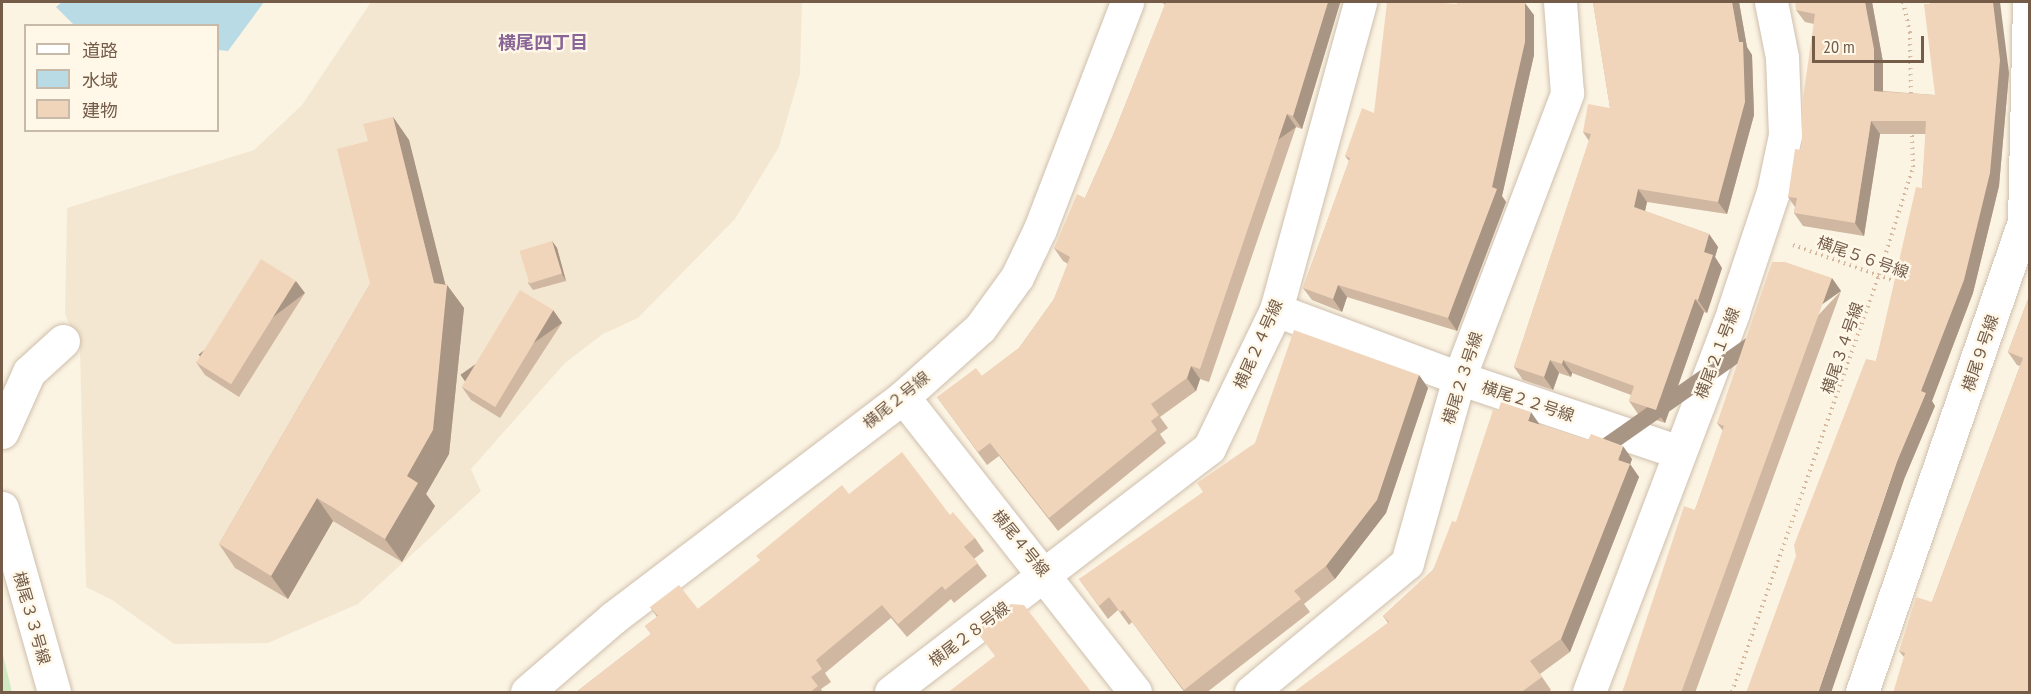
<!DOCTYPE html>
<html>
<head>
<meta charset="utf-8">
<style>
  body { margin:0 }
  #map { position:relative; width:2031px; height:694px; overflow:hidden; background:#fcf4e3; font-family:"PT Sans Narrow","Noto Sans JP",sans-serif }
  div>[style] { position:absolute }
  [style*='--x'] { left:calc(var(--x)*1px); top:calc(var(--y)*1px); width:calc(var(--w)*1px); rotate:calc(var(--a)*1deg) }
  .residential>* { inset:0; background:#f4e7d2 }
  .green>* { inset:0; background:#cfe9c2 }
  .water>* { inset:0; background:#b8dbe5 }
  .path>* { height:4px; margin-top:-2px; transform-origin:0; background:repeating-linear-gradient(90deg,#d6b89e 0 1.5px,transparent 0 6px) }
  .roads { filter:drop-shadow(0 0 2px #cfbfad) drop-shadow(0 0 2px #cfbfad) }
  .street>* { height:33px; margin:-16.5px; padding:0 16.5px; transform-origin:16.5px; border-radius:16.5px; background:#fff }
  .secondary>* { height:33px; margin:-16.5px; padding:0 16.5px; transform-origin:16.5px; border-radius:16.5px; background:#fff }
  .wall>* { inset:0; background:#cfb7a1 }
  .shaded-wall>* { inset:0; background:#a99583; transform-origin:0 0 }
  .building>* { inset:0; background:#f1d5bb; transform-origin:0 0 }
  span { translate:-50% -50%; white-space:nowrap; text-align:center; line-height:1.15; -webkit-text-stroke:4.5px #fff8e9; paint-order:stroke }
  .street-label { font-size:16px; color:#745c49 }
  .neighbourhood-label { font-size:18px; color:#8a6597; font-weight:700 }
  .frame { position:absolute; inset:0; border:3px solid #745c49; pointer-events:none }
  .legend { position:absolute; left:24px; top:24px; width:195px; height:108px; box-sizing:border-box; background:#fff8e9; border:2px solid #c7baa9; margin:0; padding:8px 10px; list-style:none; font-size:18px; color:#745c49 }
  .legend li { display:flex; align-items:center; gap:12px; height:30px }
  .legend b { width:30px; border:2px solid #c7baa9 }
  .scale { position:absolute; left:1812px; top:36px; width:112px; height:27px; box-sizing:border-box; border:3px solid #745c49; border-top:0; padding-left:8px; font-size:18px; line-height:21px; white-space:nowrap; color:#745c49; -webkit-text-stroke:4px #fff8e9; paint-order:stroke }
</style>
</head>
<body>
<div id="map">
  <div class="residential">
    <div style="clip-path:polygon(371px 2px,802px 2px,800px 74px,779px 147px,735px 219px,638px 318px,603px 334px,565px 363px,471px 469px,481px 491px,358px 604px,268px 643px,174px 644px,112px 600px,86px 587px,80px 350px,65px 314px,67px 208px,254px 150px,302px 105px)"></div>
  </div>
  <div class="green">
    <div style="clip-path:polygon(2px 651px,12px 692px,2px 692px)"></div>
  </div>
  <div class="water">
    <div style="clip-path:polygon(62px 2px,264px 2px,228px 51px,218px 50px,218px 26px,74px 25px,56px 7px)"></div>
  </div>
  <div class="path">
    <div style="--x:1903;--y:2;--w:31;--a:77"></div>
    <div style="--x:1910;--y:32;--w:64;--a:89.1"></div>
    <div style="--x:1793;--y:245;--w:110;--a:19.6"></div>
    <div style="--x:1732;--y:692;--w:442;--a:-70.6"></div>
    <div style="--x:1879;--y:275;--w:113;--a:-72.5"></div>
    <div style="--x:1913;--y:167;--w:36;--a:-92"></div>
  </div>
  <div class="roads">
    <div class="street">
      <div style="--x:1276;--y:310;--w:195;--a:20.4"></div>
      <div style="--x:1459;--y:378;--w:232;--a:18.6"></div>
      <div style="--x:903;--y:397;--w:375;--a:51.8"></div>
      <div style="--x:2;--y:432;--w:66;--a:-65.8"></div>
      <div style="--x:29;--y:372;--w:46;--a:-42.4"></div>
      <div style="--x:2;--y:508;--w:191;--a:74.2"></div>
      <div style="--x:891;--y:692;--w:401;--a:-37.5"></div>
      <div style="--x:1209;--y:448;--w:153;--a:-64.1"></div>
      <div style="--x:1276;--y:310;--w:319;--a:-74.7"></div>
      <div style="--x:1251;--y:692;--w:202;--a:-39.6"></div>
      <div style="--x:1407;--y:563;--w:192;--a:-74.3"></div>
      <div style="--x:1459;--y:378;--w:305;--a:-69.2"></div>
      <div style="--x:1567;--y:93;--w:91;--a:-94.4"></div>
      <div style="--x:1589;--y:692;--w:406;--a:-69.2"></div>
      <div style="--x:1733;--y:312;--w:126;--a:-71.6"></div>
      <div style="--x:1773;--y:192;--w:58;--a:-78.1"></div>
      <div style="--x:1785;--y:135;--w:78;--a:-92.2"></div>
      <div style="--x:1782;--y:57;--w:56;--a:-101.3"></div>
      <div style="--x:1862;--y:692;--w:497;--a:-71"></div>
      <div style="--x:2024;--y:222;--w:220;--a:-88.7"></div>
    </div>
    <div class="secondary">
      <div style="--x:527;--y:692;--w:113;--a:-40.7"></div>
      <div style="--x:613;--y:618;--w:365;--a:-37.3"></div>
      <div style="--x:903;--y:397;--w:103;--a:-41.9"></div>
      <div style="--x:980;--y:328;--w:63;--a:-54"></div>
      <div style="--x:1017;--y:277;--w:53;--a:-64.4"></div>
      <div style="--x:1040;--y:229;--w:243;--a:-69"></div>
    </div>
  </div>
  <div class="wall">
    <div style="clip-path:polygon(1162px 2px,1340px 2px,1340px 3px,1302px 129px,1296px 127px,1209px 382px,1200px 379px,1196px 391px,1160px 417px,1168px 428px,1160px 434px,1166px 443px,1058px 531px,999px 456px,987px 465px,937px 397px,982px 376px,1019px 348px,1054px 299px,1068px 264px,1063px 261px,1054px 248px,1085px 198px,1114px 133px,1165px 5px)"></div>
    <div style="clip-path:polygon(1506px 2px,1534px 15px,1534px 55px,1502px 196px,1506px 202px,1457px 331px,1347px 297px,1342px 312px,1312px 300px,1303px 288px,1349px 161px,1345px 156px,1374px 113px)"></div>
    <div style="clip-path:polygon(1593px 2px,1739px 2px,1747px 47px,1752px 55px,1754px 115px,1727px 214px,1647px 202px,1645px 211px,1709px 234px,1718px 247px,1715px 257px,1722px 268px,1707px 313px,1704px 312px,1665px 423px,1638px 414px,1629px 401px,1631px 395px,1572px 373px,1571px 377px,1559px 373px,1553px 390px,1523px 380px,1514px 367px,1589px 141px,1583px 132px,1610px 108px)"></div>
    <div style="clip-path:polygon(1872px 2px,1883px 62px,1883px 91px,1935px 95px,2009px 73px,1999px 186px,1973px 293px,1932px 401px,1935px 406px,1905px 477px,1876px 361px,1922px 188px,1926px 134px,1880px 134px,1864px 236px,1803px 226px,1794px 213px,1795px 207px,1788px 197px,1802px 150px,1814px 24px,1805px 22px,1796px 10px)"></div>
    <div style="clip-path:polygon(393px 117px,409px 140px,445px 284px,447px 285px,464px 308px,449px 454px,426px 494px,435px 506px,402px 562px,333px 521px,288px 599px,235px 568px,219px 544px,370px 284px,368px 141px)"></div>
    <div style="clip-path:polygon(552px 241px,557px 248px,566px 281px,533px 290px,528px 283px)"></div>
    <div style="clip-path:polygon(1841px 291px,1695px 693px,1622px 693px,1695px 510px,1723px 431px,1717px 423px)"></div>
    <div style="clip-path:polygon(305px 293px,239px 397px,205px 375px,196px 362px)"></div>
    <div style="clip-path:polygon(2030px 294px,2030px 693px,1904px 657px,1899px 651px,1932px 602px,2020px 366px,2017px 365px,2008px 352px)"></div>
    <div style="clip-path:polygon(553px 310px,562px 323px,500px 418px,471px 400px,462px 387px)"></div>
    <div style="clip-path:polygon(1419px 375px,1428px 388px,1386px 513px,1335px 579px,1304px 604px,1310px 612px,1206px 693px,1185px 693px,1132px 622px,1129px 625px,1118px 610px,1108px 619px,1079px 579px)"></div>
    <div style="clip-path:polygon(1540px 425px,1632px 459px,1630px 464px,1639px 477px,1570px 652px,1540px 674px,1551px 690px,1547px 693px,1296px 693px,1388px 623px,1383px 616px,1433px 570px,1456px 522px)"></div>
    <div style="clip-path:polygon(849px 494px,950px 515px,975px 538px,984px 551px,974px 559px,987px 576px,954px 603px,951px 599px,907px 637px,891px 618px,825px 673px,831px 682px,821px 689px,823px 693px,575px 693px,651px 634px,645px 626px,657px 617px,650px 607px,698px 609px)"></div>
  </div>
  <div class="shaded-wall">
    <div style="clip-path:polygon(1328px 2px,1340px 2px,1340px 3px,1302px 129px,1293px 116px)"></div>
    <div style="clip-path:polygon(1732px 2px,1739px 2px,1747px 47px,1752px 55px,1754px 115px,1727px 214px,1718px 202px,1739px 42px)"></div>
    <div style="clip-path:polygon(1865px 2px,1872px 2px,1883px 62px,1883px 104px,1874px 91px)"></div>
    <div style="clip-path:polygon(1993px 2px,2000px 2px,2009px 73px,1999px 186px,1973px 293px,1932px 401px,1935px 406px,1905px 477px,1831px 693px,1818px 693px,1896px 464px,1921px 391px)"></div>
    <div style="clip-path:polygon(1525px 3px,1534px 15px,1534px 55px,1502px 196px,1506px 202px,1457px 331px,1448px 318px,1492px 187px)"></div>
    <div style="left:1287px;top:114px;width:16px;height:269px;rotate:55deg"></div>
    <div style="clip-path:polygon(393px 117px,409px 140px,447px 291px,447px 285px,464px 308px,449px 454px,426px 494px,435px 506px,402px 562px,385px 539px,407px 476px,434px 283px)"></div>
    <div style="clip-path:polygon(1871px 121px,1880px 134px,1864px 236px,1855px 223px)"></div>
    <div style="clip-path:polygon(1638px 189px,1647px 202px,1643px 220px,1634px 207px)"></div>
    <div style="clip-path:polygon(1709px 234px,1718px 247px,1715px 257px,1722px 268px,1707px 313px,1698px 300px,1704px 252px)"></div>
    <div style="clip-path:polygon(552px 241px,557px 248px,566px 281px,562px 274px)"></div>
    <div style="left:1832px;top:278px;width:16px;height:442px;rotate:55deg"></div>
    <div style="left:296px;top:281px;width:15px;height:122px;rotate:53deg"></div>
    <div style="clip-path:polygon(1338px 285px,1347px 297px,1342px 312px,1333px 299px)"></div>
    <div style="clip-path:polygon(1695px 299px,1704px 312px,1665px 423px,1656px 410px)"></div>
    <div style="left:553px;top:310px;width:16px;height:113px;rotate:55deg"></div>
    <div style="clip-path:polygon(1550px 360px,1559px 373px,1553px 390px,1544px 377px)"></div>
    <div style="clip-path:polygon(1563px 360px,1572px 373px,1571px 377px,1562px 364px)"></div>
    <div style="clip-path:polygon(1191px 366px,1200px 379px,1196px 391px,1187px 378px)"></div>
    <div style="clip-path:polygon(1419px 375px,1428px 388px,1386px 513px,1335px 579px,1326px 566px)"></div>
    <div style="clip-path:polygon(1531px 412px,1540px 425px,1528px 421px)"></div>
    <div style="clip-path:polygon(1623px 446px,1632px 459px,1629px 468px,1630px 464px,1639px 477px,1570px 652px,1561px 639px)"></div>
    <div style="clip-path:polygon(317px 498px,333px 521px,288px 599px,271px 576px)"></div>
  </div>
  <div class="building">
    <div style="clip-path:polygon(1166px 2px,1328px 2px,1293px 116px,1287px 114px,1200px 369px,1191px 366px,1187px 378px,1151px 404px,1159px 415px,1151px 421px,1157px 430px,1049px 518px,990px 443px,978px 452px,937px 397px,976px 368px,982px 376px,1019px 348px,1054px 299px,1070px 257px,1054px 248px,1077px 194px,1085px 198px,1114px 133px)"></div>
    <div style="clip-path:polygon(1387px 2px,1430px 2px,1457px 4px,1457px 2px,1525px 3px,1525px 42px,1492px 187px,1497px 189px,1448px 318px,1338px 285px,1333px 299px,1303px 288px,1350px 158px,1345px 156px,1362px 108px,1374px 113px)"></div>
    <div style="clip-path:polygon(1593px 2px,1732px 2px,1739px 42px,1743px 42px,1745px 102px,1718px 202px,1638px 189px,1634px 207px,1709px 234px,1704px 252px,1713px 255px,1698px 300px,1695px 299px,1656px 410px,1629px 401px,1634px 386px,1563px 360px,1562px 364px,1550px 360px,1544px 377px,1514px 367px,1591px 134px,1583px 132px,1588px 104px,1610px 108px)"></div>
    <div style="clip-path:polygon(1795px 2px,1865px 2px,1874px 49px,1874px 91px,1935px 95px,1924px 4px,1930px 4px,1929px 2px,1993px 2px,2000px 60px,1990px 173px,1964px 280px,1921px 391px,1926px 393px,1896px 464px,1818px 693px,1746px 693px,1796px 556px,1794px 545px,1866px 359px,1876px 361px,1916px 187px,1922px 188px,1926px 121px,1871px 121px,1855px 223px,1794px 213px,1797px 198px,1788px 197px,1795px 149px,1802px 150px,1802px 105px,1815px 14px,1796px 10px)"></div>
    <div style="clip-path:polygon(393px 117px,434px 283px,447px 285px,433px 430px,407px 476px,418px 483px,385px 539px,317px 498px,271px 576px,219px 544px,370px 284px,337px 149px,368px 141px,363px 124px)"></div>
    <div style="left:552px;top:241px;width:34px;height:34px;rotate:73deg"></div>
    <div style="left:261px;top:259px;width:41px;height:122px;rotate:32deg"></div>
    <div style="clip-path:polygon(1772px 262px,1785px 262px,1832px 278px,1681px 693px,1622px 693px,1684px 506px,1695px 510px,1724px 426px,1717px 423px)"></div>
    <div style="left:520px;top:290px;width:39px;height:113px;rotate:31deg"></div>
    <div style="clip-path:polygon(2030px 294px,2030px 693px,1893px 693px,1905px 653px,1899px 651px,1916px 597px,1932px 602px,2023px 358px,2008px 352px)"></div>
    <div style="clip-path:polygon(1294px 330px,1419px 375px,1377px 500px,1326px 566px,1294px 591px,1301px 599px,1184px 690px,1123px 610px,1120px 612px,1109px 597px,1099px 606px,1079px 579px,1203px 492px,1197px 483px,1255px 443px)"></div>
    <div style="clip-path:polygon(1501px 402px,1531px 412px,1528px 421px,1588px 440px,1591px 434px,1623px 446px,1618px 460px,1630px 464px,1561px 639px,1530px 661px,1542px 677px,1520px 693px,1296px 693px,1295px 691px,1389px 622px,1383px 616px,1433px 570px,1452px 521px,1456px 522px,1493px 410px,1498px 411px)"></div>
    <div style="clip-path:polygon(902px 452px,950px 515px,953px 512px,975px 538px,964px 547px,978px 563px,945px 590px,942px 586px,898px 624px,882px 605px,816px 660px,822px 669px,811px 677px,818px 686px,809px 693px,575px 693px,651px 634px,645px 626px,658px 616px,650px 607px,679px 585px,698px 609px,760px 560px,756px 556px,842px 485px,849px 494px)"></div>
    <div style="clip-path:polygon(1011px 604px,1024px 605px,1092px 693px,947px 693px,995px 656px,976px 631px)"></div>
  </div>
  <div class="street-label">
    <span style="left:1863px;top:257px;rotate:19deg">横尾５６号線</span>
    <span style="left:1258px;top:344px;rotate:-66deg">横尾２４号線</span>
    <span style="left:1842px;top:348px;rotate:-71deg">横尾３４号線</span>
    <span style="left:1717px;top:353px;rotate:-69deg">横尾２１号線</span>
    <span style="left:1980px;top:353px;rotate:-71deg">横尾９号線</span>
    <span style="left:1462px;top:378px;rotate:-72deg">横尾２３号線</span>
    <span style="left:896px;top:400px;rotate:-39deg">横尾２号線</span>
    <span style="left:1528px;top:401px;rotate:18deg">横尾２２号線</span>
    <span style="left:1021px;top:543px;rotate:51deg">横尾４号線</span>
    <span style="left:32px;top:618px;rotate:74deg">横尾３３号線</span>
    <span style="left:969px;top:634px;rotate:-37deg">横尾２８号線</span>
  </div>
  <div class="neighbourhood-label">
    <span style="left:543px;top:43px">横尾四丁目</span>
  </div>
  <div class="frame"></div>
  <ul class="legend">
  <li><b style="height:8px;background:#fff"></b>道路</li>
  <li><b style="height:16px;background:#b8dbe5"></b>水域</li>
  <li><b style="height:16px;background:#f1d5bb"></b>建物</li>
  </ul>
  <div class="scale">20 m</div>
</div>
</body>
</html>
